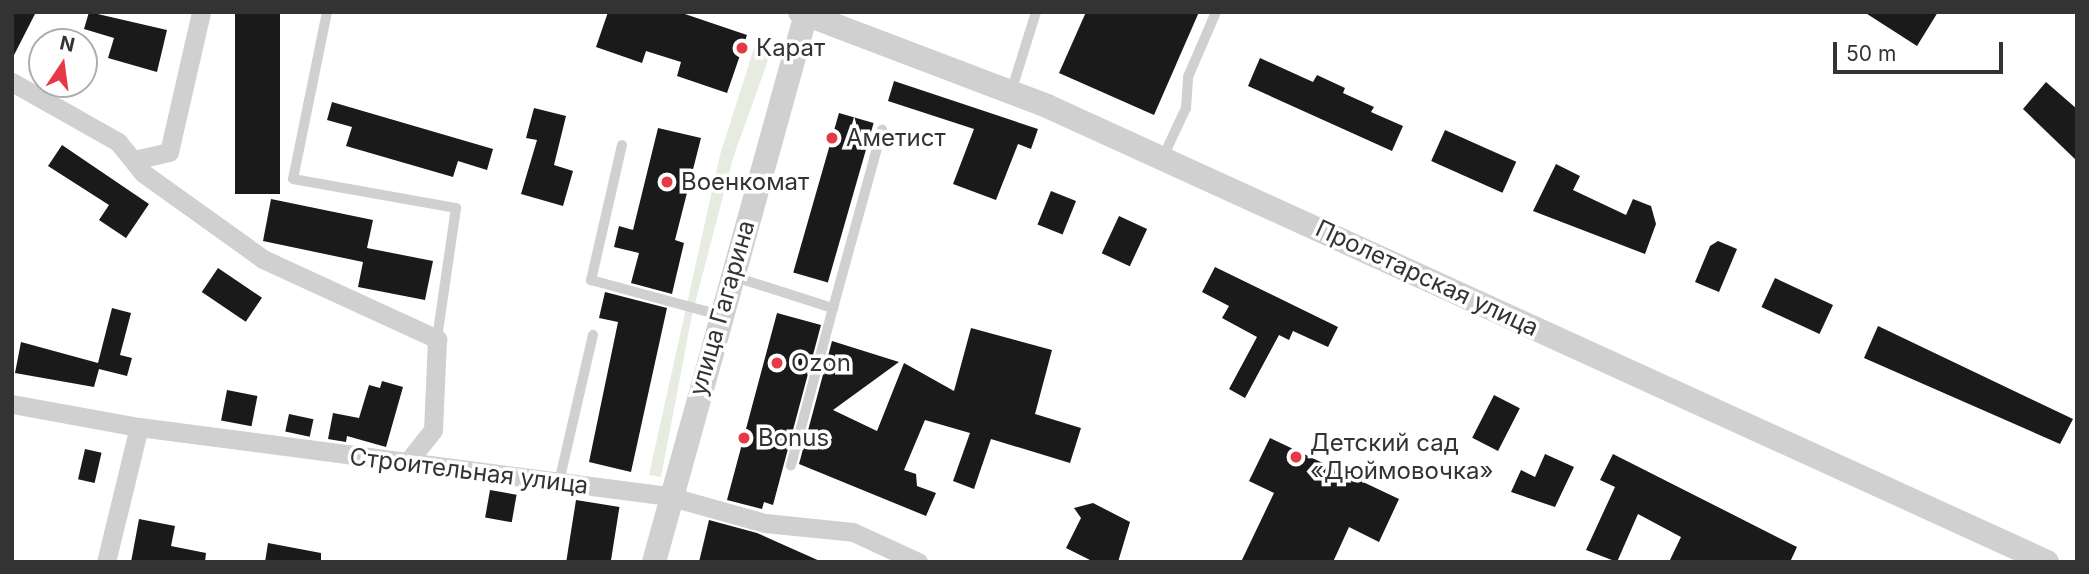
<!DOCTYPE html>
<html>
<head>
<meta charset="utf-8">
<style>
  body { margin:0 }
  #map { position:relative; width:2089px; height:574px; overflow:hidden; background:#fff; font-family:Inter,sans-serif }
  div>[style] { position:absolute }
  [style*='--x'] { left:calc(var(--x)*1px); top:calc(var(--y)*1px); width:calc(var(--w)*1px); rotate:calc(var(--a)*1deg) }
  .green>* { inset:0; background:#e6ecdf }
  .building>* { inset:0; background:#1a1a1a; transform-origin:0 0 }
  .service>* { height:10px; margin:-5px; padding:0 5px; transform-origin:5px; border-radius:5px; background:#d0d0d0 }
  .minor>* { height:19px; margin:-9.5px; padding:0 9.5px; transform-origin:9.5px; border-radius:9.5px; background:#d0d0d0 }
  .tertiary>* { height:24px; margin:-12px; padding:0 12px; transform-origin:12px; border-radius:12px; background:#d0d0d0 }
  .dots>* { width:19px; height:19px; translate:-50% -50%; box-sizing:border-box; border:4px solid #fff; border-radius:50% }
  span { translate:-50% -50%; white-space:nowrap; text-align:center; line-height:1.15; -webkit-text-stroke:7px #fff; paint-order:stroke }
  .poi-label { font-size:24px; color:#333 }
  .left { translate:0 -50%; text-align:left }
  .street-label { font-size:24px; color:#333 }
  .frame { position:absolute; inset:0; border:14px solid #333; pointer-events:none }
  .north { position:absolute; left:28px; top:28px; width:70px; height:70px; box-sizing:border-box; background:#fff; border:2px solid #adadad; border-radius:50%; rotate:13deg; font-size:19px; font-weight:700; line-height:28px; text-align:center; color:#333 }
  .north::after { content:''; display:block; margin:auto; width:24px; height:32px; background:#e63946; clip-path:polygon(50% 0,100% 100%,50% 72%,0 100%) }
  .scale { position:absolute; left:1833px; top:42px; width:170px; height:32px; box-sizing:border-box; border:4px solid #333; border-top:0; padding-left:9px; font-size:21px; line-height:24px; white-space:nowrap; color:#333; -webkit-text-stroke:5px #fff; paint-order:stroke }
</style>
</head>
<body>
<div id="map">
  <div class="green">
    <div style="clip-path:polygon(755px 45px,771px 52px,733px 158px,692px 315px,661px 477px,649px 475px,720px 155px)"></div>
  </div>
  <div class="building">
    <div style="clip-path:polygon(12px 12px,36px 12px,12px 59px)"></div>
    <div style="clip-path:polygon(89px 12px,167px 30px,157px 72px,108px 58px,114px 38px,84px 29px)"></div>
    <div style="left:235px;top:12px;width:45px;height:182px"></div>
    <div style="clip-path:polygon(608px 12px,679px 12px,747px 35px,727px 93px,677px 76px,681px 62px,646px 51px,642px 63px,596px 47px)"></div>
    <div style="clip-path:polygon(1086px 12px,1199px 12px,1154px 115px,1059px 73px)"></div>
    <div style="clip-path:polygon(1864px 12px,1938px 12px,1917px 46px)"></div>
    <div style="clip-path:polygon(1260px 58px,1313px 82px,1317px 75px,1345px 88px,1343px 93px,1374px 107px,1371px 112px,1403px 126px,1392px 151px,1248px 86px)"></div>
    <div style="clip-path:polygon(894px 81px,1038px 129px,1031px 149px,1018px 144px,996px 200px,953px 184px,974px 129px,888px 101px)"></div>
    <div style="clip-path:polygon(2046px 82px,2077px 109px,2077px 161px,2023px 109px)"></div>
    <div style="clip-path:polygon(332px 102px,493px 149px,487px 170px,458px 161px,453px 177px,346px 146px,352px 127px,327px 120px)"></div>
    <div style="clip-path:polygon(534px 108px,566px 116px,554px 165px,573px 171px,563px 206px,521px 194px,537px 140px,526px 138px)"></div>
    <div style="left:839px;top:113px;width:36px;height:166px;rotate:16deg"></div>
    <div style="clip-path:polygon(658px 128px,701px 138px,675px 240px,684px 243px,672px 294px,631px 283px,639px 253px,614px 247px,619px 226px,633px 230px)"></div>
    <div style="left:1445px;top:130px;width:78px;height:34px;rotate:24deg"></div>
    <div style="clip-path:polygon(62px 145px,149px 204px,126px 238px,99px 220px,109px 205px,48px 166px)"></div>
    <div style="clip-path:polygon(1556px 164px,1580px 176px,1573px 190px,1626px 215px,1633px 199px,1651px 206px,1656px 224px,1645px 254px,1533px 211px)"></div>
    <div style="left:1051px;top:191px;width:27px;height:36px;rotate:22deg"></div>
    <div style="clip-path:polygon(271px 199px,373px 220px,367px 248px,433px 261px,425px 300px,358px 287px,363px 262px,263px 241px)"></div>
    <div style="left:1119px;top:216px;width:31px;height:41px;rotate:25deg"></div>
    <div style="clip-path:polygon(1718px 241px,1737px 249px,1719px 292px,1695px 282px,1710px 246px)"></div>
    <div style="clip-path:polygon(1215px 267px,1338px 327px,1328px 347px,1293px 331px,1289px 340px,1279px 335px,1245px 398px,1229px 389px,1257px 337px,1222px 318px,1229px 306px,1202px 292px)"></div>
    <div style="left:218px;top:268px;width:53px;height:29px;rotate:34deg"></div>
    <div style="left:1775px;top:278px;width:64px;height:32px;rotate:25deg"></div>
    <div style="clip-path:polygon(605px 292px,667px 308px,631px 472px,589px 462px,618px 322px,599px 318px)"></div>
    <div style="clip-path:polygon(112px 308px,131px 313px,120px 355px,132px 358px,127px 376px,99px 369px,94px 387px,15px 373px,21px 342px,98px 363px)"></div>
    <div style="clip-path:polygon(777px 313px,821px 325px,773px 505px,764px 502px,762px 509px,727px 500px)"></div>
    <div style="clip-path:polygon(1878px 326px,2073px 419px,2060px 444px,1864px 358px)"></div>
    <div style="clip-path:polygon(971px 328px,1052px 350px,1035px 414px,1081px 428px,1070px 463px,991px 439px,974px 489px,953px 481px,970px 433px,925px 420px,904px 470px,916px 474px,917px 486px,936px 493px,926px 516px,799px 464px,832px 341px,899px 362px,833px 410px,877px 431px,904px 363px,954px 391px)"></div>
    <div style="clip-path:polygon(382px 381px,403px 387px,386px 447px,347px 436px,346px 442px,328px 439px,333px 413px,359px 418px,369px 385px,380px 388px)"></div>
    <div style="left:227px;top:390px;width:31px;height:31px;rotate:11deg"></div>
    <div style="left:1494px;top:395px;width:29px;height:48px;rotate:27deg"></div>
    <div style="left:289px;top:414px;width:25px;height:18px;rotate:12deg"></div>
    <div style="clip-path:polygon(1270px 438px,1399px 499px,1379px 542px,1349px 527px,1333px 562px,1241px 562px,1274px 493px,1249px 481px)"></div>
    <div style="left:85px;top:449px;width:17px;height:31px;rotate:13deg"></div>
    <div style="clip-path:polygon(1545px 454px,1574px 467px,1555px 507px,1511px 492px,1521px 470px,1535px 477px)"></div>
    <div style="clip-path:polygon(1613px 454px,1797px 547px,1790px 562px,1669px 562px,1681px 537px,1638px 514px,1617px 562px,1586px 550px,1615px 487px,1600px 480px)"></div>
    <div style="left:490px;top:490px;width:27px;height:28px;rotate:10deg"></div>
    <div style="left:576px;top:500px;width:44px;height:63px;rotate:9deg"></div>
    <div style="clip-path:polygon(1093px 503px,1130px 522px,1118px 562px,1094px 562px,1066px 548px,1081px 518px,1074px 508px)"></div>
    <div style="clip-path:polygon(139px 519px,175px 526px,171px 546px,206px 553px,205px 562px,131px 562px)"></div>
    <div style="clip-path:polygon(709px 520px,757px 533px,822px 562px,699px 562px)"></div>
    <div style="clip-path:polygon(268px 543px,321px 553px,321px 562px,265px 562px)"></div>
  </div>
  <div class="service">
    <div style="--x:327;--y:12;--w:170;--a:101.5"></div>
    <div style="--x:293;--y:179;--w:166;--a:10.1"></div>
    <div style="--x:456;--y:208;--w:132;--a:98.3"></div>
    <div style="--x:1011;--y:92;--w:84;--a:-72.6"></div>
    <div style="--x:622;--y:145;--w:139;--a:102.9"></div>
    <div style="--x:591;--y:280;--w:134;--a:15.2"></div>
    <div style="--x:1163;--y:157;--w:54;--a:-64.9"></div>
    <div style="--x:1186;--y:108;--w:31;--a:-86"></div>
    <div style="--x:1188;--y:77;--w:71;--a:-66.7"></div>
    <div style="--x:735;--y:277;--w:103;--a:17.6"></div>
    <div style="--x:833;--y:308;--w:163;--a:105"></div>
    <div style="--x:833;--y:308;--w:185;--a:-74.6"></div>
    <div style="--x:559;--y:482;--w:151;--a:-77"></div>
  </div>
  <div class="minor">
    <div style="--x:12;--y:82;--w:122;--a:29.5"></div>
    <div style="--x:118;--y:142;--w:40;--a:51"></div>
    <div style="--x:143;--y:173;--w:148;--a:35.6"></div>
    <div style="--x:263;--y:259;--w:192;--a:24.7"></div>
    <div style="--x:437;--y:339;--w:91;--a:92.5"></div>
    <div style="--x:433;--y:430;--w:43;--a:128.5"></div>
    <div style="--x:134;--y:160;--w:36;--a:-13"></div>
    <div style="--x:169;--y:152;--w:144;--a:-77.1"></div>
    <div style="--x:12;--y:404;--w:129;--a:10.3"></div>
    <div style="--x:139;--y:427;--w:533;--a:7.43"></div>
    <div style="--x:668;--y:496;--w:101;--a:15.6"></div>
    <div style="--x:765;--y:523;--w:88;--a:5.8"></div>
    <div style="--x:853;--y:532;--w:72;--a:24.8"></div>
    <div style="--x:106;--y:562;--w:139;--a:-76.3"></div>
  </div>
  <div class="tertiary">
    <div style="--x:800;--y:12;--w:264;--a:20.8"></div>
    <div style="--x:1047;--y:106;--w:1099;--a:24.51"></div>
    <div style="--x:654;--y:562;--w:569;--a:-74.5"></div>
  </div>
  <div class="dots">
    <div style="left:742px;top:48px;background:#e63946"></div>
    <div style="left:832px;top:138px;background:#e63946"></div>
    <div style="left:667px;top:182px;background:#e63946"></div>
    <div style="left:777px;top:363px;background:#e63946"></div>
    <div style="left:744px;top:438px;background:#e63946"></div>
    <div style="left:1296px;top:457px;background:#e63946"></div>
  </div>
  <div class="poi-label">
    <span class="left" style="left:756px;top:48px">Карат</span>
    <span class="left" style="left:846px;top:138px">Аметист</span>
    <span class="left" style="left:681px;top:182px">Военкомат</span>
    <span class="left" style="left:791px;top:363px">Ozon</span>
    <span class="left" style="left:758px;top:438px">Bonus</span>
    <span class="left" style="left:1310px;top:457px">Детский сад<br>«Дюймовочка»</span>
  </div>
  <div class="street-label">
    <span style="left:1427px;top:278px;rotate:25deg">Пролетарская улица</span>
    <span style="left:722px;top:308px;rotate:-74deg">улица Гагарина</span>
    <span style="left:469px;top:471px;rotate:7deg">Строительная улица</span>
  </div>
  <div class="frame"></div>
  <div class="north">N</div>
  <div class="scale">50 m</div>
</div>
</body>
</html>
